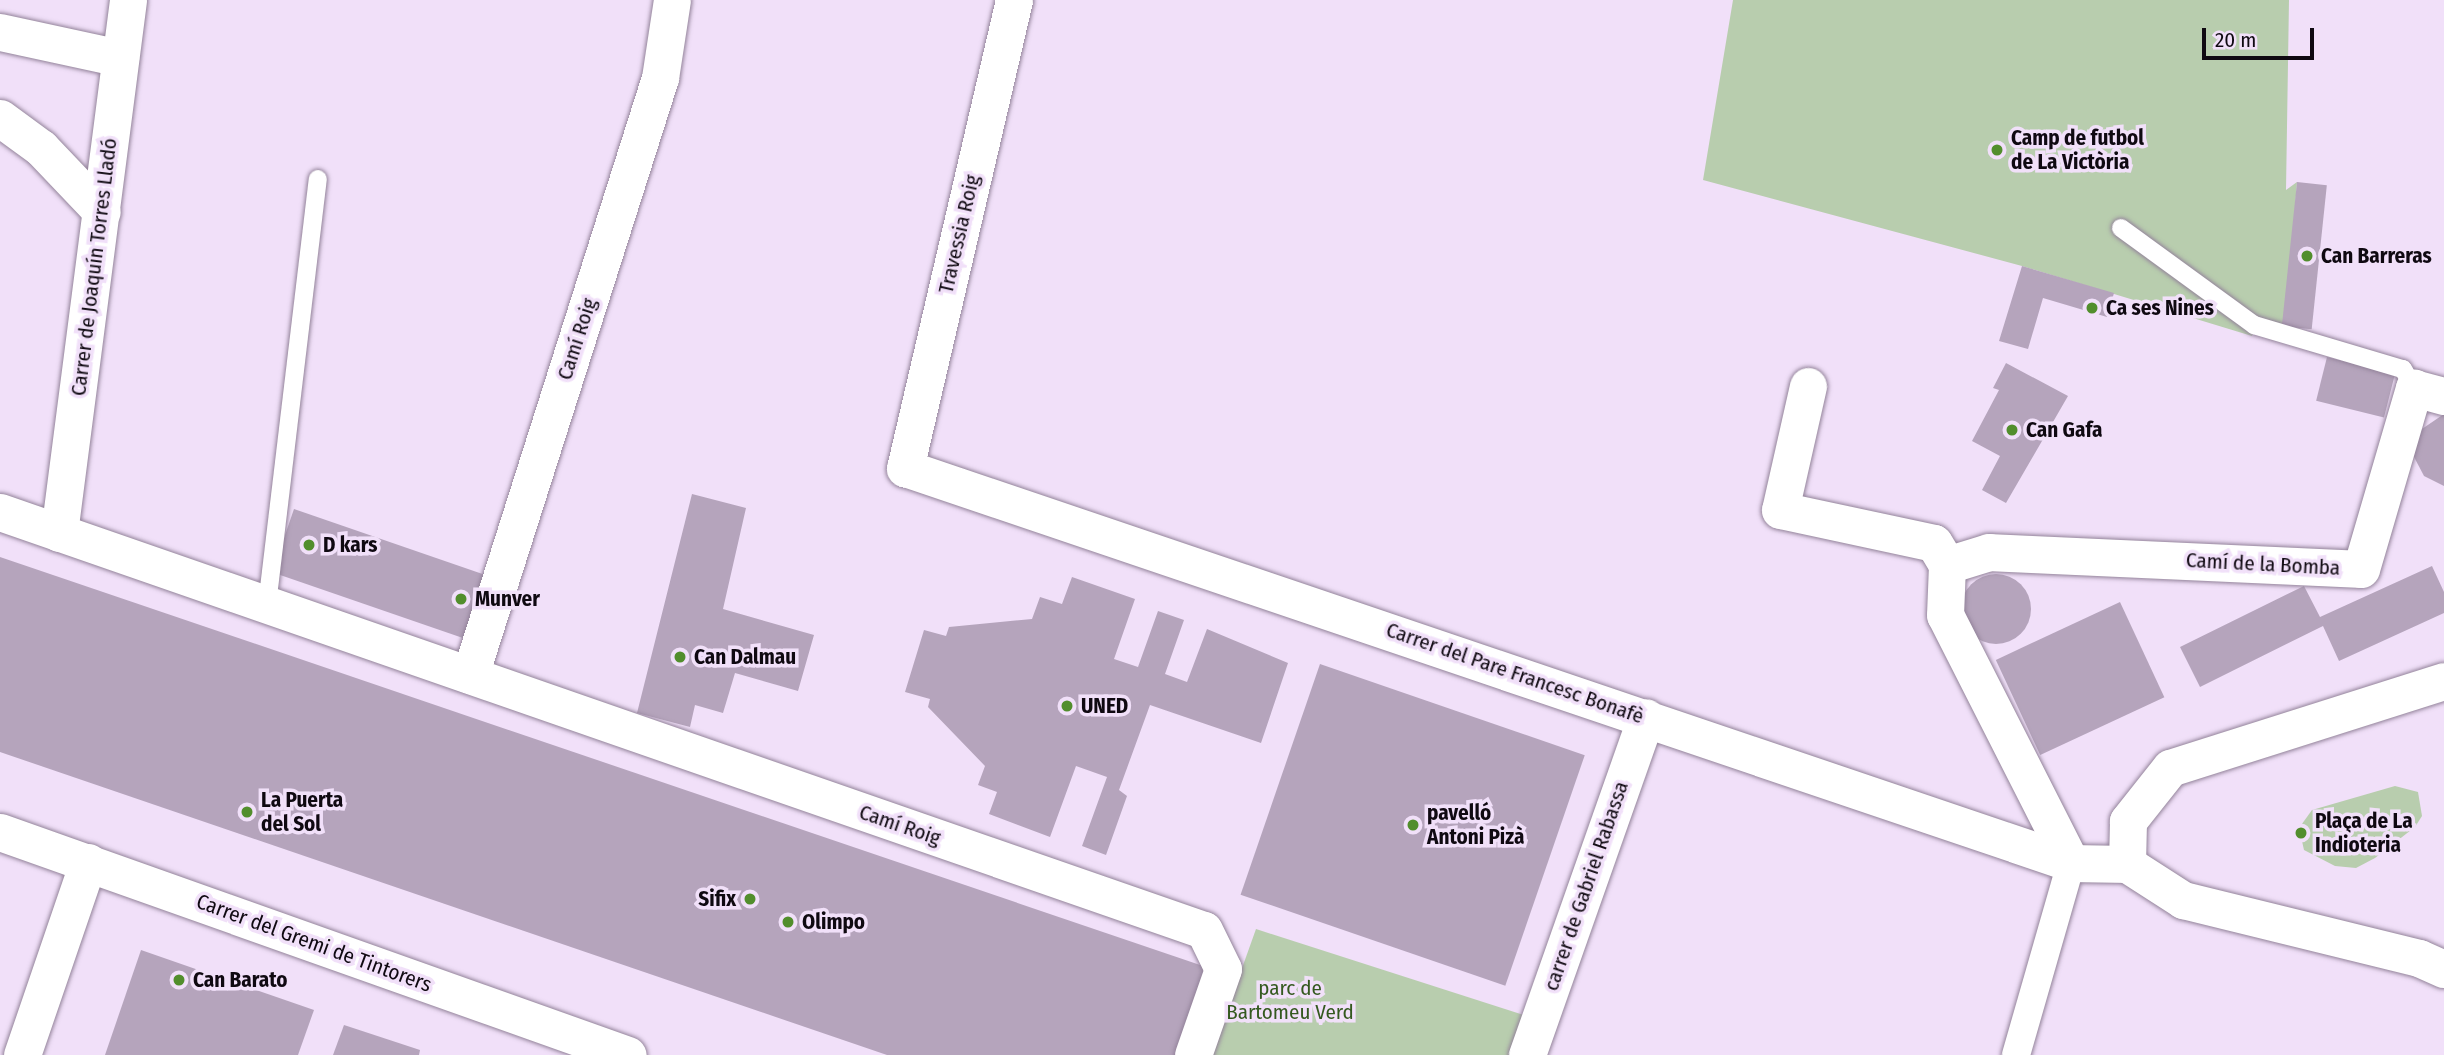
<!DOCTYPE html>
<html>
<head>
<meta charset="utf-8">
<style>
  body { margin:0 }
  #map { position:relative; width:2444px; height:1055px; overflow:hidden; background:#f1e0f9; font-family:"Fira Sans Condensed",sans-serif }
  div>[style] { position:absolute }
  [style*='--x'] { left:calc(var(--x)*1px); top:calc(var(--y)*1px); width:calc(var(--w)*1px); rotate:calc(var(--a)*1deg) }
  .green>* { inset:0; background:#b8cdae }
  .building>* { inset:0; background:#b5a4bc; transform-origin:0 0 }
  .round { border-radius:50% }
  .roads { filter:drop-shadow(0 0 2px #93839a) drop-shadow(0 0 2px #93839a) }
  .service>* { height:18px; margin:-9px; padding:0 9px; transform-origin:9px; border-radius:9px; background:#fff }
  .pedestrian>* { height:28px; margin:-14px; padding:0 14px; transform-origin:14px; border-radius:14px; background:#fff }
  .minor>* { height:37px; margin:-18.5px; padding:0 18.5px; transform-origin:18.5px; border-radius:18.5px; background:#fff }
  .dots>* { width:19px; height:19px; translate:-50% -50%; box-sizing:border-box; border:4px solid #f1e0f9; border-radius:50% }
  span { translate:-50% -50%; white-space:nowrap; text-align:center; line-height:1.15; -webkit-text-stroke:7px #f1e0f9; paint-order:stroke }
  .poi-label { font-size:21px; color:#0f0911; font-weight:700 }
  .left { translate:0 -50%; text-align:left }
  .right { translate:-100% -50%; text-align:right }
  .street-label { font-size:21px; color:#0f0911 }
  .park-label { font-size:21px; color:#34591f }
  .scale { position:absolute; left:2202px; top:28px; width:112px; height:32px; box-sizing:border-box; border:4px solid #0f0911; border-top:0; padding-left:9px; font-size:21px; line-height:24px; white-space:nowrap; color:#0f0911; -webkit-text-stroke:5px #f1e0f9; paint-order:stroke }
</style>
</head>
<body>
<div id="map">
  <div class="green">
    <div style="clip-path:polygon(1733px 0,2289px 0,2286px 190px,2297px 182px,2286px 327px,2254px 325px,2252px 336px,2022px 266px,1703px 180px)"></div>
    <div style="clip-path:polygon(2395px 786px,2418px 792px,2422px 816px,2415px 827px,2375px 858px,2356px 868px,2335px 866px,2304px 850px,2299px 828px,2312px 810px)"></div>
    <div style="clip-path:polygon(1256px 929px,1539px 1020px,1527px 1055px,1211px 1055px)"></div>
  </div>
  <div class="building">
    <div style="left:2297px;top:182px;width:30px;height:145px;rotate:6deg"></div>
    <div style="clip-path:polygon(2022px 266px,2114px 293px,2107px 317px,2043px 298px,2028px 349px,1999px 341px)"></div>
    <div style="left:2327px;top:357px;width:70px;height:45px;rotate:14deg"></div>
    <div style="clip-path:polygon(2006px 363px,2068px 396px,2006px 503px,1982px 490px,2000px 456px,1972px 441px,1999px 390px,1993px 388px)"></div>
    <div style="clip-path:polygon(2444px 414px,2444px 486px,2424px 476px,2413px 455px,2419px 431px)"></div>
    <div style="clip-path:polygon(692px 494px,746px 508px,723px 609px,814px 635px,798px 691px,735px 673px,723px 713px,695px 705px,690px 727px,637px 713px)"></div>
    <div style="left:294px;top:509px;width:204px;height:67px;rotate:19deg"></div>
    <div style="clip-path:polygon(0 557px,1206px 967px,1176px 1055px,887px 1055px,0 752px)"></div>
    <div style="clip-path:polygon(2432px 566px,2444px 592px,2444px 613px,2339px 661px,2323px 626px,2200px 687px,2180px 647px,2304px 586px,2320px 617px)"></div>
    <div class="round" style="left:1961px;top:574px;width:70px;height:70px"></div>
    <div style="clip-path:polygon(1072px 577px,1135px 599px,1114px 659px,1138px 667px,1158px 611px,1184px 620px,1165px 674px,1187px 682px,1207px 629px,1288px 663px,1261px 743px,1150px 705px,1119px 790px,1127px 796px,1106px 855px,1082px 846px,1107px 777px,1076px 766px,1050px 837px,989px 814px,997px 792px,978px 785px,985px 766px,928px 707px,930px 699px,905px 692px,924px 630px,946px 636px,949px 627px,1032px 619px,1040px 597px,1062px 604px)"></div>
    <div style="left:2120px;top:602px;width:105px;height:137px;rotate:65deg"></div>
    <div style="left:1320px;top:664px;width:280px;height:244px;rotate:19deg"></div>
    <div style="clip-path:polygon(141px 950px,314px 1010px,298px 1055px,105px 1055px)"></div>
    <div style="clip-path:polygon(344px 1025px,420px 1050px,419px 1055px,333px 1055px)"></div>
  </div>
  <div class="roads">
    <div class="service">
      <div style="--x:2121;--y:228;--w:165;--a:36.1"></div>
      <div style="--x:2254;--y:325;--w:155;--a:16.5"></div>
      <div style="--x:2403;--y:369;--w:22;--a:60"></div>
      <div style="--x:267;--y:605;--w:429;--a:-83.2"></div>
    </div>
    <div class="pedestrian">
      <div style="--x:2016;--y:1055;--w:200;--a:-74"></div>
    </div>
    <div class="minor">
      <div style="--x:1014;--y:0;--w:481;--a:103.1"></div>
      <div style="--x:905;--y:468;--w:1231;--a:18.71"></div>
      <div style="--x:2071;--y:863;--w:56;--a:1"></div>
      <div style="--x:0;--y:32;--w:123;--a:12.2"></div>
      <div style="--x:0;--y:118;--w:51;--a:36.2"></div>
      <div style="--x:41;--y:148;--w:88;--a:46.4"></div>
      <div style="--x:1808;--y:386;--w:127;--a:102.7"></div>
      <div style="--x:1780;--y:510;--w:157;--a:12.1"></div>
      <div style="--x:1934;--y:543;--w:26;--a:59"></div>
      <div style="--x:0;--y:512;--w:1274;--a:19.15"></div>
      <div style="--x:1204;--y:930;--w:43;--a:64"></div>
      <div style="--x:1223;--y:969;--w:91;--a:109.2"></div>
      <div style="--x:59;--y:533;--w:537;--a:-82.62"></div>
      <div style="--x:470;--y:675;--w:627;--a:-72.35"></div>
      <div style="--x:660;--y:78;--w:79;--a:-81.3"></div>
      <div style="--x:2444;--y:681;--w:287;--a:162.4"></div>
      <div style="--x:2170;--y:768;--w:68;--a:128.4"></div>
      <div style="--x:2128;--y:821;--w:43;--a:91.3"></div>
      <div style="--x:2127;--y:864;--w:67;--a:32.7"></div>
      <div style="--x:2183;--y:900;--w:243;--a:13.8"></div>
      <div style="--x:2419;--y:958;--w:27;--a:24"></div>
      <div style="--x:0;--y:832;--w:666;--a:19.55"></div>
      <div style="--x:2071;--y:863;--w:278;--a:-116.9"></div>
      <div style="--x:1945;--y:615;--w:50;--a:-87.7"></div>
      <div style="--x:1947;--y:565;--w:44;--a:-17.2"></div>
      <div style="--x:1989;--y:552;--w:372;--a:2.6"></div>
      <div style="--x:2361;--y:569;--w:189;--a:-73.7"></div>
      <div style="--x:2414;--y:388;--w:31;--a:15"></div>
      <div style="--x:22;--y:1055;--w:204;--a:-71.1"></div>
      <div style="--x:1527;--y:1055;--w:358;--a:-70.6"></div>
    </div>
  </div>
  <div class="dots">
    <div style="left:1997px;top:150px;background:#528e2d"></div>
    <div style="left:2307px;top:256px;background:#528e2d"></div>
    <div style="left:2092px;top:308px;background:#528e2d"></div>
    <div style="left:2012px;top:430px;background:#528e2d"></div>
    <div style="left:309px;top:545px;background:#528e2d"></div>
    <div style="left:461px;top:599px;background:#528e2d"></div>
    <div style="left:680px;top:657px;background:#528e2d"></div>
    <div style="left:1067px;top:706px;background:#528e2d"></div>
    <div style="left:247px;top:812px;background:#528e2d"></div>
    <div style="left:1413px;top:825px;background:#528e2d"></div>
    <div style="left:2301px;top:833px;background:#528e2d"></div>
    <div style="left:750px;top:899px;background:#528e2d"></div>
    <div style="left:788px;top:922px;background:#528e2d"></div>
    <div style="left:179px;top:980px;background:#528e2d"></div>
  </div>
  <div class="poi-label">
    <span class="left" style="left:2011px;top:150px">Camp de futbol<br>de La Victòria</span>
    <span class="left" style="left:2321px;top:256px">Can Barreras</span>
    <span class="left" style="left:2106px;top:308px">Ca ses Nines</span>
    <span class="left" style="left:2026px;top:430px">Can Gafa</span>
    <span class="left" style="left:323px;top:545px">D kars</span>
    <span class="left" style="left:475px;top:599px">Munver</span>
    <span class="left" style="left:694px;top:657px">Can Dalmau</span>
    <span class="left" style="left:1081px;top:706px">UNED</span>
    <span class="left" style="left:261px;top:812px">La Puerta<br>del Sol</span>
    <span class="left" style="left:1427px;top:825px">pavelló<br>Antoni Pizà</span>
    <span class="left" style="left:2315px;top:833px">Plaça de La<br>Indioteria</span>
    <span class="right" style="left:736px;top:899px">Sifix</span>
    <span class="left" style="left:802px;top:922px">Olimpo</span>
    <span class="left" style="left:193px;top:980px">Can Barato</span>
  </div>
  <div class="street-label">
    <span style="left:959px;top:234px;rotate:-77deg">Travessia Roig</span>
    <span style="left:94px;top:267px;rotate:-83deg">Carrer de Joaquín Torres Lladó</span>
    <span style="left:577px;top:339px;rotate:-72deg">Camí Roig</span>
    <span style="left:2263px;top:564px;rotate:3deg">Camí de la Bomba</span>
    <span style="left:1515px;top:673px;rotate:19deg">Carrer del Pare Francesc Bonafè</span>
    <span style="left:900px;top:825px;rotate:19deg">Camí Roig</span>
    <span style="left:1586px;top:886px;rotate:-71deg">carrer de Gabriel Rabassa</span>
    <span style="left:314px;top:943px;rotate:20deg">Carrer del Gremi de Tintorers</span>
  </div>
  <div class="park-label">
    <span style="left:1290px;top:1000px">parc de<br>Bartomeu Verd</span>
  </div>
  <div class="scale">20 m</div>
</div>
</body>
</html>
